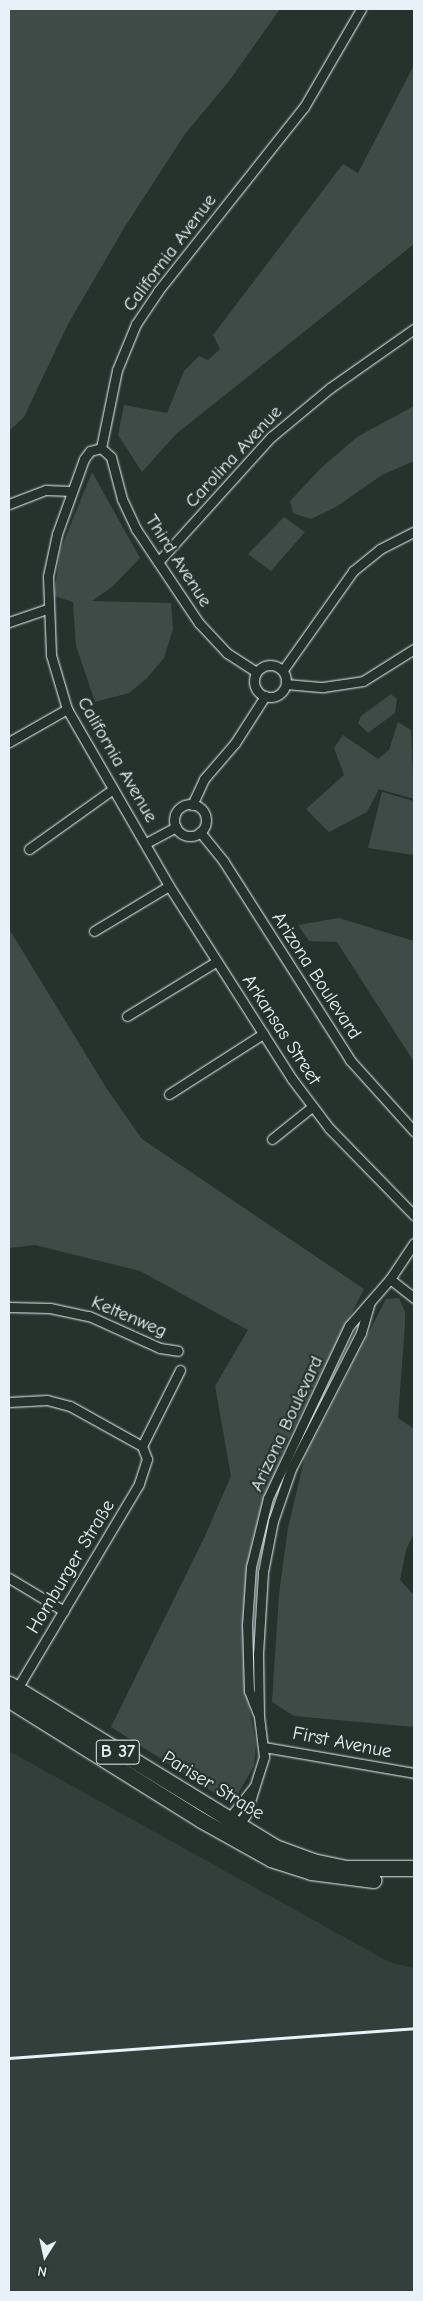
<!DOCTYPE html>
<html>
<head>
<meta charset="utf-8">
<style>
  body { margin:0 }
  #map { position:relative; width:423px; height:2301px; overflow:hidden; background:#26332d; font-family:"Comic Neue",sans-serif }
  div>[style] { position:absolute }
  [style*='--x'] { left:calc(var(--x)*1px); top:calc(var(--y)*1px); width:calc(var(--w)*1px); rotate:calc(var(--a)*1deg) }
  .built>* { inset:0; background:#333f3a }
  .green>* { inset:0; background:#3e4b47 }
  .roads { filter:drop-shadow(0 0 1px #e8f1f8) drop-shadow(0 0 1px #e8f1f8) }
  .street>* { height:9px; margin:-4.5px; padding:0 4.5px; transform-origin:4.5px; border-radius:4.5px; background:#26332d }
  .street>.ring { margin:-4.5px; padding:0; box-sizing:content-box; background:none; border:9px solid #26332d; border-radius:50% }
  .primary>* { height:15px; margin:-7.5px; padding:0 7.5px; transform-origin:7.5px; border-radius:7.5px; background:#26332d }
  .rail>* { height:2.5px; margin:-1.25px; padding:0 1.25px; transform-origin:1.25px; border-radius:1.25px; background:#e8f1f8 }
  span { translate:-50% -50%; white-space:nowrap; text-align:center; line-height:1.15; -webkit-text-stroke:4.5px #26332d; paint-order:stroke }
  .shield-label span { padding:1px 4px; background:#26332d; border:1px solid; border-radius:4px; -webkit-text-stroke-width:0 }
  .shield-label { font-size:18px; color:#e8f1f8; font-weight:700 }
  .street-label { font-size:19px; color:#e8f1f8 }
  .frame { position:absolute; inset:0; border:10px solid #e8f1f8; pointer-events:none }
  .north { position:absolute; left:20px; top:2231px; width:50px; height:50px; -webkit-text-stroke:4px #26332d; paint-order:stroke; rotate:190deg; font-size:14px; font-weight:700; line-height:20px; text-align:center; color:#e8f1f8 }
  .north::after { content:''; display:block; margin:auto; width:18px; height:22px; background:#e8f1f8; clip-path:polygon(50% 0,100% 100%,50% 72%,0 100%) }
</style>
</head>
<body>
<div id="map">
  <div class="built">
    <div style="clip-path:polygon(9px 1751px,389px 1962px,414px 1968px,414px 2292px,9px 2292px)"></div>
  </div>
  <div class="green">
    <div style="clip-path:polygon(9px 9px,280px 9px,229px 81px,185px 134px,124px 228px,67px 326px,24px 417px,9px 431px)"></div>
    <div style="clip-path:polygon(414px 65px,414px 244px,176px 434px,142px 472px,118px 435px,124px 405px,167px 413px,184px 371px,199px 356px,208px 360px,220px 349px,213px 335px,343px 164px,358px 173px)"></div>
    <div style="clip-path:polygon(414px 406px,414px 461px,382px 475px,336px 507px,311px 519px,293px 513px,290px 501px,321px 468px,357px 437px)"></div>
    <div style="clip-path:polygon(92px 472px,140px 558px,112px 587px,92px 601px,171px 603px,173px 629px,164px 658px,147px 678px,129px 693px,95px 702px,76px 646px,73px 602px,54px 596px,60px 551px)"></div>
    <div style="clip-path:polygon(284px 517px,305px 532px,271px 571px,248px 554px)"></div>
    <div style="clip-path:polygon(391px 694px,397px 699px,395px 713px,368px 733px,358px 723px,361px 716px)"></div>
    <div style="clip-path:polygon(398px 722px,411px 730px,414px 799px,379px 789px,367px 812px,329px 832px,306px 809px,344px 775px,334px 748px,343px 735px,378px 759px,389px 750px)"></div>
    <div style="clip-path:polygon(382px 792px,414px 801px,414px 855px,368px 848px)"></div>
    <div style="clip-path:polygon(339px 918px,414px 941px,414px 1062px,337px 942px,309px 941px,298px 925px)"></div>
    <div style="clip-path:polygon(9px 929px,107px 1089px,142px 1139px,364px 1289px,287px 1442px,265px 1500px,250px 1559px,243px 1637px,245px 1684px,256px 1744px,254px 1766px,232px 1804px,111px 1727px,205px 1536px,231px 1476px,215px 1386px,248px 1330px,140px 1271px,35px 1245px,9px 1248px)"></div>
    <div style="clip-path:polygon(399px 1298px,405px 1312px,405px 1324px,398px 1418px,414px 1429px,414px 1533px,406px 1550px,400px 1580px,414px 1595px,414px 1727px,294px 1716px,272px 1702px,279px 1594px,288px 1528px,305px 1456px,386px 1299px)"></div>
  </div>
  <div class="roads">
    <div class="street">
      <div style="--x:101;--y:448;--w:11;--a:165"></div>
      <div style="--x:90;--y:451;--w:10;--a:127"></div>
      <div style="--x:84;--y:459;--w:80;--a:109.8"></div>
      <div style="--x:57;--y:534;--w:43;--a:102.1"></div>
      <div style="--x:48;--y:576;--w:79;--a:87.8"></div>
      <div style="--x:51;--y:655;--w:56;--a:73.5"></div>
      <div style="--x:67;--y:709;--w:204;--a:60"></div>
      <div style="--x:169;--y:886;--w:229;--a:57.5"></div>
      <div style="--x:292;--y:1079;--w:61;--a:52.9"></div>
      <div style="--x:329;--y:1128;--w:122;--a:45.7"></div>
      <div style="--x:101;--y:448;--w:80;--a:-78.4"></div>
      <div style="--x:117;--y:370;--w:50;--a:-67.6"></div>
      <div style="--x:136;--y:324;--w:40;--a:-56"></div>
      <div style="--x:158;--y:291;--w:235;--a:-51.6"></div>
      <div style="--x:304;--y:107;--w:113;--a:-59.8"></div>
      <div style="--x:101;--y:448;--w:13;--a:42"></div>
      <div style="--x:111;--y:457;--w:43;--a:75.3"></div>
      <div style="--x:122;--y:499;--w:33;--a:65"></div>
      <div style="--x:136;--y:529;--w:113;--a:56.2"></div>
      <div style="--x:199;--y:623;--w:41;--a:47"></div>
      <div style="--x:227;--y:653;--w:35;--a:33"></div>
      <div style="--x:9;--y:504;--w:40;--a:-21"></div>
      <div style="--x:46;--y:490;--w:26;--a:2"></div>
      <div style="--x:158;--y:562;--w:169;--a:-47.9"></div>
      <div style="--x:271;--y:437;--w:77;--a:-39.7"></div>
      <div style="--x:330;--y:388;--w:103;--a:-35.1"></div>
      <div style="--x:9;--y:622;--w:40;--a:-18.9"></div>
      <div class="ring" style="left:254px;top:665px;width:23px;height:23px"></div>
      <div style="--x:283;--y:670;--w:121;--a:-54.7"></div>
      <div style="--x:353;--y:571;--w:35;--a:-39"></div>
      <div style="--x:380;--y:549;--w:38;--a:-27"></div>
      <div style="--x:286;--y:684;--w:37;--a:5"></div>
      <div style="--x:323;--y:687;--w:40;--a:-8.5"></div>
      <div style="--x:363;--y:681;--w:60;--a:-32.1"></div>
      <div style="--x:9;--y:742;--w:67;--a:-29.6"></div>
      <div class="ring" style="left:174px;top:804px;width:23px;height:23px"></div>
      <div style="--x:192;--y:805;--w:29;--a:-65"></div>
      <div style="--x:204;--y:779;--w:48;--a:-49.3"></div>
      <div style="--x:235;--y:743;--w:56;--a:-57.4"></div>
      <div style="--x:200;--y:832;--w:38;--a:51"></div>
      <div style="--x:224;--y:862;--w:235;--a:57.5"></div>
      <div style="--x:350;--y:1060;--w:96;--a:48"></div>
      <div style="--x:146;--y:843;--w:34;--a:-28"></div>
      <div style="--x:29;--y:849;--w:103;--a:-35.5"></div>
      <div style="--x:94;--y:931;--w:87;--a:-31"></div>
      <div style="--x:127;--y:1016;--w:105;--a:-31.4"></div>
      <div style="--x:169;--y:1094;--w:112;--a:-32.6"></div>
      <div style="--x:272;--y:1139;--w:51;--a:-38.7"></div>
      <div style="--x:390;--y:1279;--w:31;--a:38"></div>
      <div style="--x:9;--y:1307;--w:41;--a:1.4"></div>
      <div style="--x:50;--y:1308;--w:40;--a:12"></div>
      <div style="--x:89;--y:1316;--w:78;--a:24.3"></div>
      <div style="--x:160;--y:1348;--w:18;--a:9"></div>
      <div style="--x:9;--y:1402;--w:38;--a:-3"></div>
      <div style="--x:47;--y:1400;--w:24;--a:15"></div>
      <div style="--x:70;--y:1406;--w:82;--a:29.1"></div>
      <div style="--x:142;--y:1446;--w:14;--a:69"></div>
      <div style="--x:147;--y:1459;--w:26;--a:108"></div>
      <div style="--x:139;--y:1484;--w:242;--a:120.8"></div>
      <div style="--x:142;--y:1446;--w:85;--a:-63.4"></div>
      <div style="--x:9;--y:1578;--w:64;--a:31"></div>
      <div style="--x:258;--y:1714;--w:25;--a:-111"></div>
      <div style="--x:249;--y:1691;--w:66;--a:-91.7"></div>
      <div style="--x:247;--y:1625;--w:58;--a:-86.1"></div>
      <div style="--x:251;--y:1567;--w:71;--a:-76.2"></div>
      <div style="--x:268;--y:1498;--w:190;--a:-64.8"></div>
      <div style="--x:349;--y:1326;--w:62;--a:-48.9"></div>
      <div style="--x:390;--y:1279;--w:43;--a:-56.3"></div>
      <div style="--x:264;--y:1747;--w:152;--a:9.8"></div>
      <div style="--x:226;--y:1822;--w:45;--a:-51.3"></div>
      <div style="--x:236;--y:1828;--w:17;--a:-54"></div>
      <div style="--x:246;--y:1814;--w:60;--a:-72.5"></div>
      <div style="--x:264;--y:1757;--w:41;--a:-97"></div>
      <div style="--x:259;--y:1716;--w:62;--a:-90.9"></div>
      <div style="--x:258;--y:1654;--w:82;--a:-86.5"></div>
      <div style="--x:263;--y:1572;--w:52;--a:-78.9"></div>
      <div style="--x:273;--y:1521;--w:55;--a:-70.9"></div>
      <div style="--x:291;--y:1469;--w:153;--a:-62.8"></div>
      <div style="--x:361;--y:1333;--w:32;--a:-74"></div>
    </div>
    <div class="primary">
      <div style="--x:9;--y:1684;--w:312;--a:31.5"></div>
      <div style="--x:275;--y:1847;--w:40;--a:20.2"></div>
      <div style="--x:313;--y:1861;--w:35;--a:12"></div>
      <div style="--x:347;--y:1868;--w:67;--a:0"></div>
      <div style="--x:9;--y:1700;--w:226;--a:32"></div>
      <div style="--x:201;--y:1820;--w:80;--a:29.1"></div>
      <div style="--x:271;--y:1859;--w:42;--a:18"></div>
      <div style="--x:311;--y:1872;--w:63;--a:7.4"></div>
    </div>
  </div>
  <div class="rail">
    <div style="--x:9;--y:2058;--w:406;--a:-4.2"></div>
  </div>
  <div class="shield-label">
    <span style="left:118px;top:1752px">B 37</span>
  </div>
  <div class="street-label">
    <span style="left:170px;top:253px;rotate:-53deg">California Avenue</span>
    <span style="left:234px;top:457px;rotate:-47deg">Carolina Avenue</span>
    <span style="left:178px;top:561px;rotate:57deg">Third Avenue</span>
    <span style="left:117px;top:760px;rotate:60deg">California Avenue</span>
    <span style="left:316px;top:976px;rotate:57deg">Arizona Boulevard</span>
    <span style="left:281px;top:1030px;rotate:57deg">Arkansas Street</span>
    <span style="left:129px;top:1317px;rotate:23deg">Keltenweg</span>
    <span style="left:287px;top:1424px;rotate:-65deg">Arizona Boulevard</span>
    <span style="left:71px;top:1567px;rotate:-59deg">Homburger Straße</span>
    <span style="left:342px;top:1743px;rotate:11deg">First Avenue</span>
    <span style="left:213px;top:1786px;rotate:31deg">Pariser Straße</span>
  </div>
  <div class="frame"></div>
  <div class="north">N</div>
</div>
</body>
</html>
